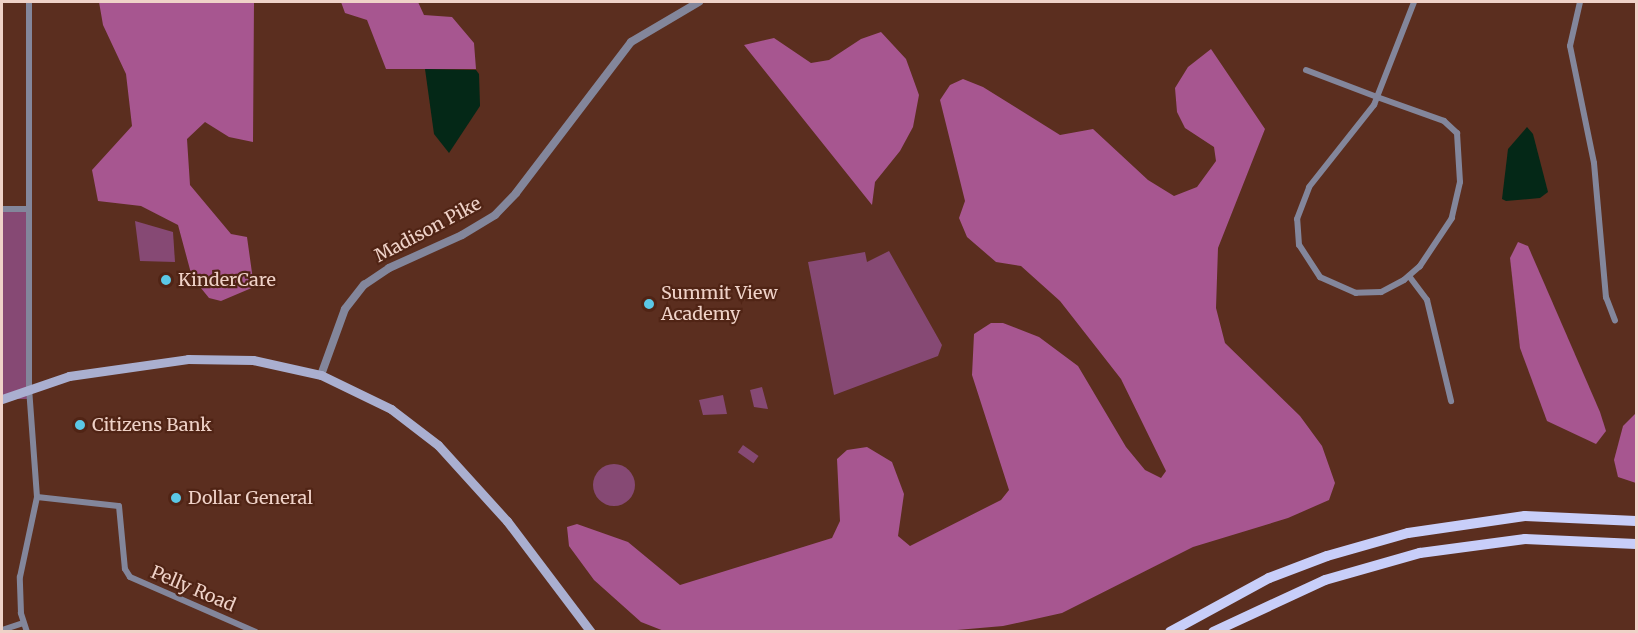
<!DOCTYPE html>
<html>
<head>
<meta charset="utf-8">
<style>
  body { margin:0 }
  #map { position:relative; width:1638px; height:633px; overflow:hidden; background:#5b2e1f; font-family:Merriweather,serif }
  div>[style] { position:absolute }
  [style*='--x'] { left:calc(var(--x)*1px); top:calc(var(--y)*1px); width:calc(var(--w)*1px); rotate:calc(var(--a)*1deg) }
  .green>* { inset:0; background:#864974; transform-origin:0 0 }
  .round { border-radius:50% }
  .forest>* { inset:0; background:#a75690 }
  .water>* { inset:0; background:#042817 }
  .minor>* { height:6px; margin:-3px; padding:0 3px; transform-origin:3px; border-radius:3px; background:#83869b }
  .tertiary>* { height:8px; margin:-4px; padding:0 4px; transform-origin:4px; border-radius:4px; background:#83869b }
  .secondary>* { height:9px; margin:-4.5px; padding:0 4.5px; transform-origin:4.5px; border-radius:4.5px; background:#aaafd0 }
  .primary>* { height:10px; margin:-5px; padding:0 5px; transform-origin:5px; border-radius:5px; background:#c8cef9 }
  .dots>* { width:16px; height:16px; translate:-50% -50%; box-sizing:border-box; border:3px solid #502415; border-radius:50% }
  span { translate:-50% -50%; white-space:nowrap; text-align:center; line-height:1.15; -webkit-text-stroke:4.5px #502415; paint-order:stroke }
  .street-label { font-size:18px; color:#efd2c8 }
  .poi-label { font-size:18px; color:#efd2c8 }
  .left { translate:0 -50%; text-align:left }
  .frame { position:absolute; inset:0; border:3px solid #efd2c8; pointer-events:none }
</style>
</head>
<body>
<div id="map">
  <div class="green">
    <div style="left:2px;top:209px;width:26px;height:190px"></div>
    <div style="clip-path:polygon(135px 221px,173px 232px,175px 262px,140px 261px)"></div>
    <div style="clip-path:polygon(889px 251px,942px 345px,938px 356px,834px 395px,808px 262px,865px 252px,867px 262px)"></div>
    <div style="clip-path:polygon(762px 387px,768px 409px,754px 407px,750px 390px)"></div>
    <div style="clip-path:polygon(723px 395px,727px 414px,703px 415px,699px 400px)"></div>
    <div style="left:743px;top:445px;width:19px;height:9px;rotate:35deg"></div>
    <div class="round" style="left:593px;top:464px;width:42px;height:42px"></div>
  </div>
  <div class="forest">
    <div style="clip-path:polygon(99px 2px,254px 2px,253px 142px,229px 137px,205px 122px,187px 139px,190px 185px,231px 234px,247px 237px,254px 287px,221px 301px,209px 298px,192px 277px,178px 225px,141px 206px,98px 201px,92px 170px,132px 126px,126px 74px,103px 25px)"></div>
    <div style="clip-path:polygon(341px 2px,418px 2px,424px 15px,452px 17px,474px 43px,476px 69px,386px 69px,367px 20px,345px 13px)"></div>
    <div style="clip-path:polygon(881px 32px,906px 59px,919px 95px,913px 127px,900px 151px,875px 182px,872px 205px,744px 45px,774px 38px,811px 63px,829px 60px,861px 39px)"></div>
    <div style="clip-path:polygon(1211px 49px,1265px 129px,1218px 248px,1216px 308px,1225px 343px,1300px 416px,1322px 446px,1335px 483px,1329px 500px,1288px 518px,1193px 547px,1062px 613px,1003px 626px,934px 632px,664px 631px,641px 622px,594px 580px,569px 546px,567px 527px,577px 524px,628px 542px,680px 585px,832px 538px,840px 521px,837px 459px,847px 450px,867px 447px,892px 462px,904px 494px,898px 536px,910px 546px,1001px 500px,1009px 490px,972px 375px,974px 334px,991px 323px,1003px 323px,1039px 337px,1078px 366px,1126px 447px,1145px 470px,1161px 478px,1166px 471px,1121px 379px,1060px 301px,1021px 266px,996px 262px,967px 237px,959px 218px,965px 201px,940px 100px,950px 85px,963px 79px,983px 87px,1060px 135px,1093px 129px,1148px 180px,1174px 196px,1197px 187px,1216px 161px,1214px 147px,1185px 128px,1177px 112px,1175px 88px,1188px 67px)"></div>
    <div style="clip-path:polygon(1518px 242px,1528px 246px,1600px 412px,1606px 431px,1596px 444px,1547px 421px,1520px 348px,1510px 258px)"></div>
    <div style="clip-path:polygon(1636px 413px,1636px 483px,1618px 477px,1614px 460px,1623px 426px)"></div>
  </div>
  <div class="water">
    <div style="clip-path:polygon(425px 69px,476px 70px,479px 74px,480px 106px,449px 153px,434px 134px)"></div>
    <div style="clip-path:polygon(1527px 127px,1533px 134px,1548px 192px,1540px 198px,1506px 201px,1502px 199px,1508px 149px)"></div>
  </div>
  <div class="minor">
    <div style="--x:1580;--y:2;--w:45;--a:102.8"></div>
    <div style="--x:1570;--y:46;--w:119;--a:78.4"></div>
    <div style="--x:1594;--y:163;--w:135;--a:84.9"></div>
    <div style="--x:1606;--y:297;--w:25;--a:69"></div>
    <div style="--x:1306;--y:70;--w:76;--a:20.8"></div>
    <div style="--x:1377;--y:97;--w:71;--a:19.7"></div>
    <div style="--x:1444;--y:121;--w:18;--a:43"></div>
    <div style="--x:1457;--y:133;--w:49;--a:86.5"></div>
    <div style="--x:1460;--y:182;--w:37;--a:103"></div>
    <div style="--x:1452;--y:218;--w:58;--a:123.7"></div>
    <div style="--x:1420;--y:266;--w:21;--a:139"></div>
    <div style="--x:1404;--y:280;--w:26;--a:152"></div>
    <div style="--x:1381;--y:292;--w:25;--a:178"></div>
    <div style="--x:1356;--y:293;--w:39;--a:-156"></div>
    <div style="--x:1320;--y:277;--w:38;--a:-123"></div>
    <div style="--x:1299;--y:245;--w:26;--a:-94"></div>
    <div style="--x:1297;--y:219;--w:34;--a:-69"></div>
    <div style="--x:1309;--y:187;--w:105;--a:-51.6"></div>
    <div style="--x:1374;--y:105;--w:9;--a:-69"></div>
    <div style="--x:1377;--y:97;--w:102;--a:-68.7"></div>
    <div style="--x:2;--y:209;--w:26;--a:0"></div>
    <div style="--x:1409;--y:276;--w:30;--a:53"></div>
    <div style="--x:1427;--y:300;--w:104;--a:76.6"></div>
    <div style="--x:37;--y:497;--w:82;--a:6.3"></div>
    <div style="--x:119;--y:506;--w:63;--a:84.6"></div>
    <div style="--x:125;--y:569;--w:9;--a:58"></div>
    <div style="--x:130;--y:577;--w:137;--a:23.6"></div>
    <div style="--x:2;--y:630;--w:22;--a:-18"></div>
    <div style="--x:27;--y:632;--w:20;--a:-108"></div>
    <div style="--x:21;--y:613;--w:36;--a:-92"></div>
    <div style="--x:20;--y:577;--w:82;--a:-78"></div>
    <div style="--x:37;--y:497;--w:108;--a:-94.2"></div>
    <div style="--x:29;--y:389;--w:387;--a:-90"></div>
  </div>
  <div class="tertiary">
    <div style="--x:321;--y:375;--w:70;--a:-70"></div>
    <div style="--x:345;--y:309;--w:31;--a:-52"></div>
    <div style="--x:364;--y:285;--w:30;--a:-34"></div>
    <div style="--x:389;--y:268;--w:80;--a:-24.3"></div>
    <div style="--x:462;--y:235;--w:39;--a:-31"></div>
    <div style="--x:495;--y:215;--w:30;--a:-46"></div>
    <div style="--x:516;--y:193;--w:190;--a:-52.7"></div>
    <div style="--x:631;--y:42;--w:79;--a:-30.5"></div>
  </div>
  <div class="secondary">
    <div style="--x:2;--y:399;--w:71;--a:-18.9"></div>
    <div style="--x:69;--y:376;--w:120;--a:-8.1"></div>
    <div style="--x:188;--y:359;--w:65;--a:0.9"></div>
    <div style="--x:253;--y:360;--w:70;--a:12.4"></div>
    <div style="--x:321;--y:375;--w:78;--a:25.9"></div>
    <div style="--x:391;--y:409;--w:59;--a:37.5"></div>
    <div style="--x:438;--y:445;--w:103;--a:47.8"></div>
    <div style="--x:507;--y:521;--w:139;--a:52.9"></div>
  </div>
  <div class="primary">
    <div style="--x:1170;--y:632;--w:113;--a:-28.6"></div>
    <div style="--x:1269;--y:578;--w:62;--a:-20.8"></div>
    <div style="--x:1327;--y:556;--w:84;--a:-15.9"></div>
    <div style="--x:1408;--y:533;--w:118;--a:-8.3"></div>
    <div style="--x:1525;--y:516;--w:111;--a:2.6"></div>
    <div style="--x:1213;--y:632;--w:123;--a:-24.9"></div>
    <div style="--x:1325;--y:580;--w:99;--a:-15.9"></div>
    <div style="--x:1420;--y:553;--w:106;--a:-7.6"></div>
    <div style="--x:1525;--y:539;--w:111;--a:2.6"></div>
  </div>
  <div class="dots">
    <div style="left:166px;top:280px;background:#5bc8e6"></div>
    <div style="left:649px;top:304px;background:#5bc8e6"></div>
    <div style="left:80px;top:425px;background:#5bc8e6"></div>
    <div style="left:176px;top:498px;background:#5bc8e6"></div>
  </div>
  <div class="street-label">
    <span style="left:428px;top:230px;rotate:-28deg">Madison Pike</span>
    <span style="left:193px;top:589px;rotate:23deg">Pelly Road</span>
  </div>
  <div class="poi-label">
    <span class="left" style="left:178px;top:280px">KinderCare</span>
    <span class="left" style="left:661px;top:304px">Summit View<br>Academy</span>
    <span class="left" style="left:92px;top:425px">Citizens Bank</span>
    <span class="left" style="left:188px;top:498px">Dollar General</span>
  </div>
  <div class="frame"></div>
</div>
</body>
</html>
